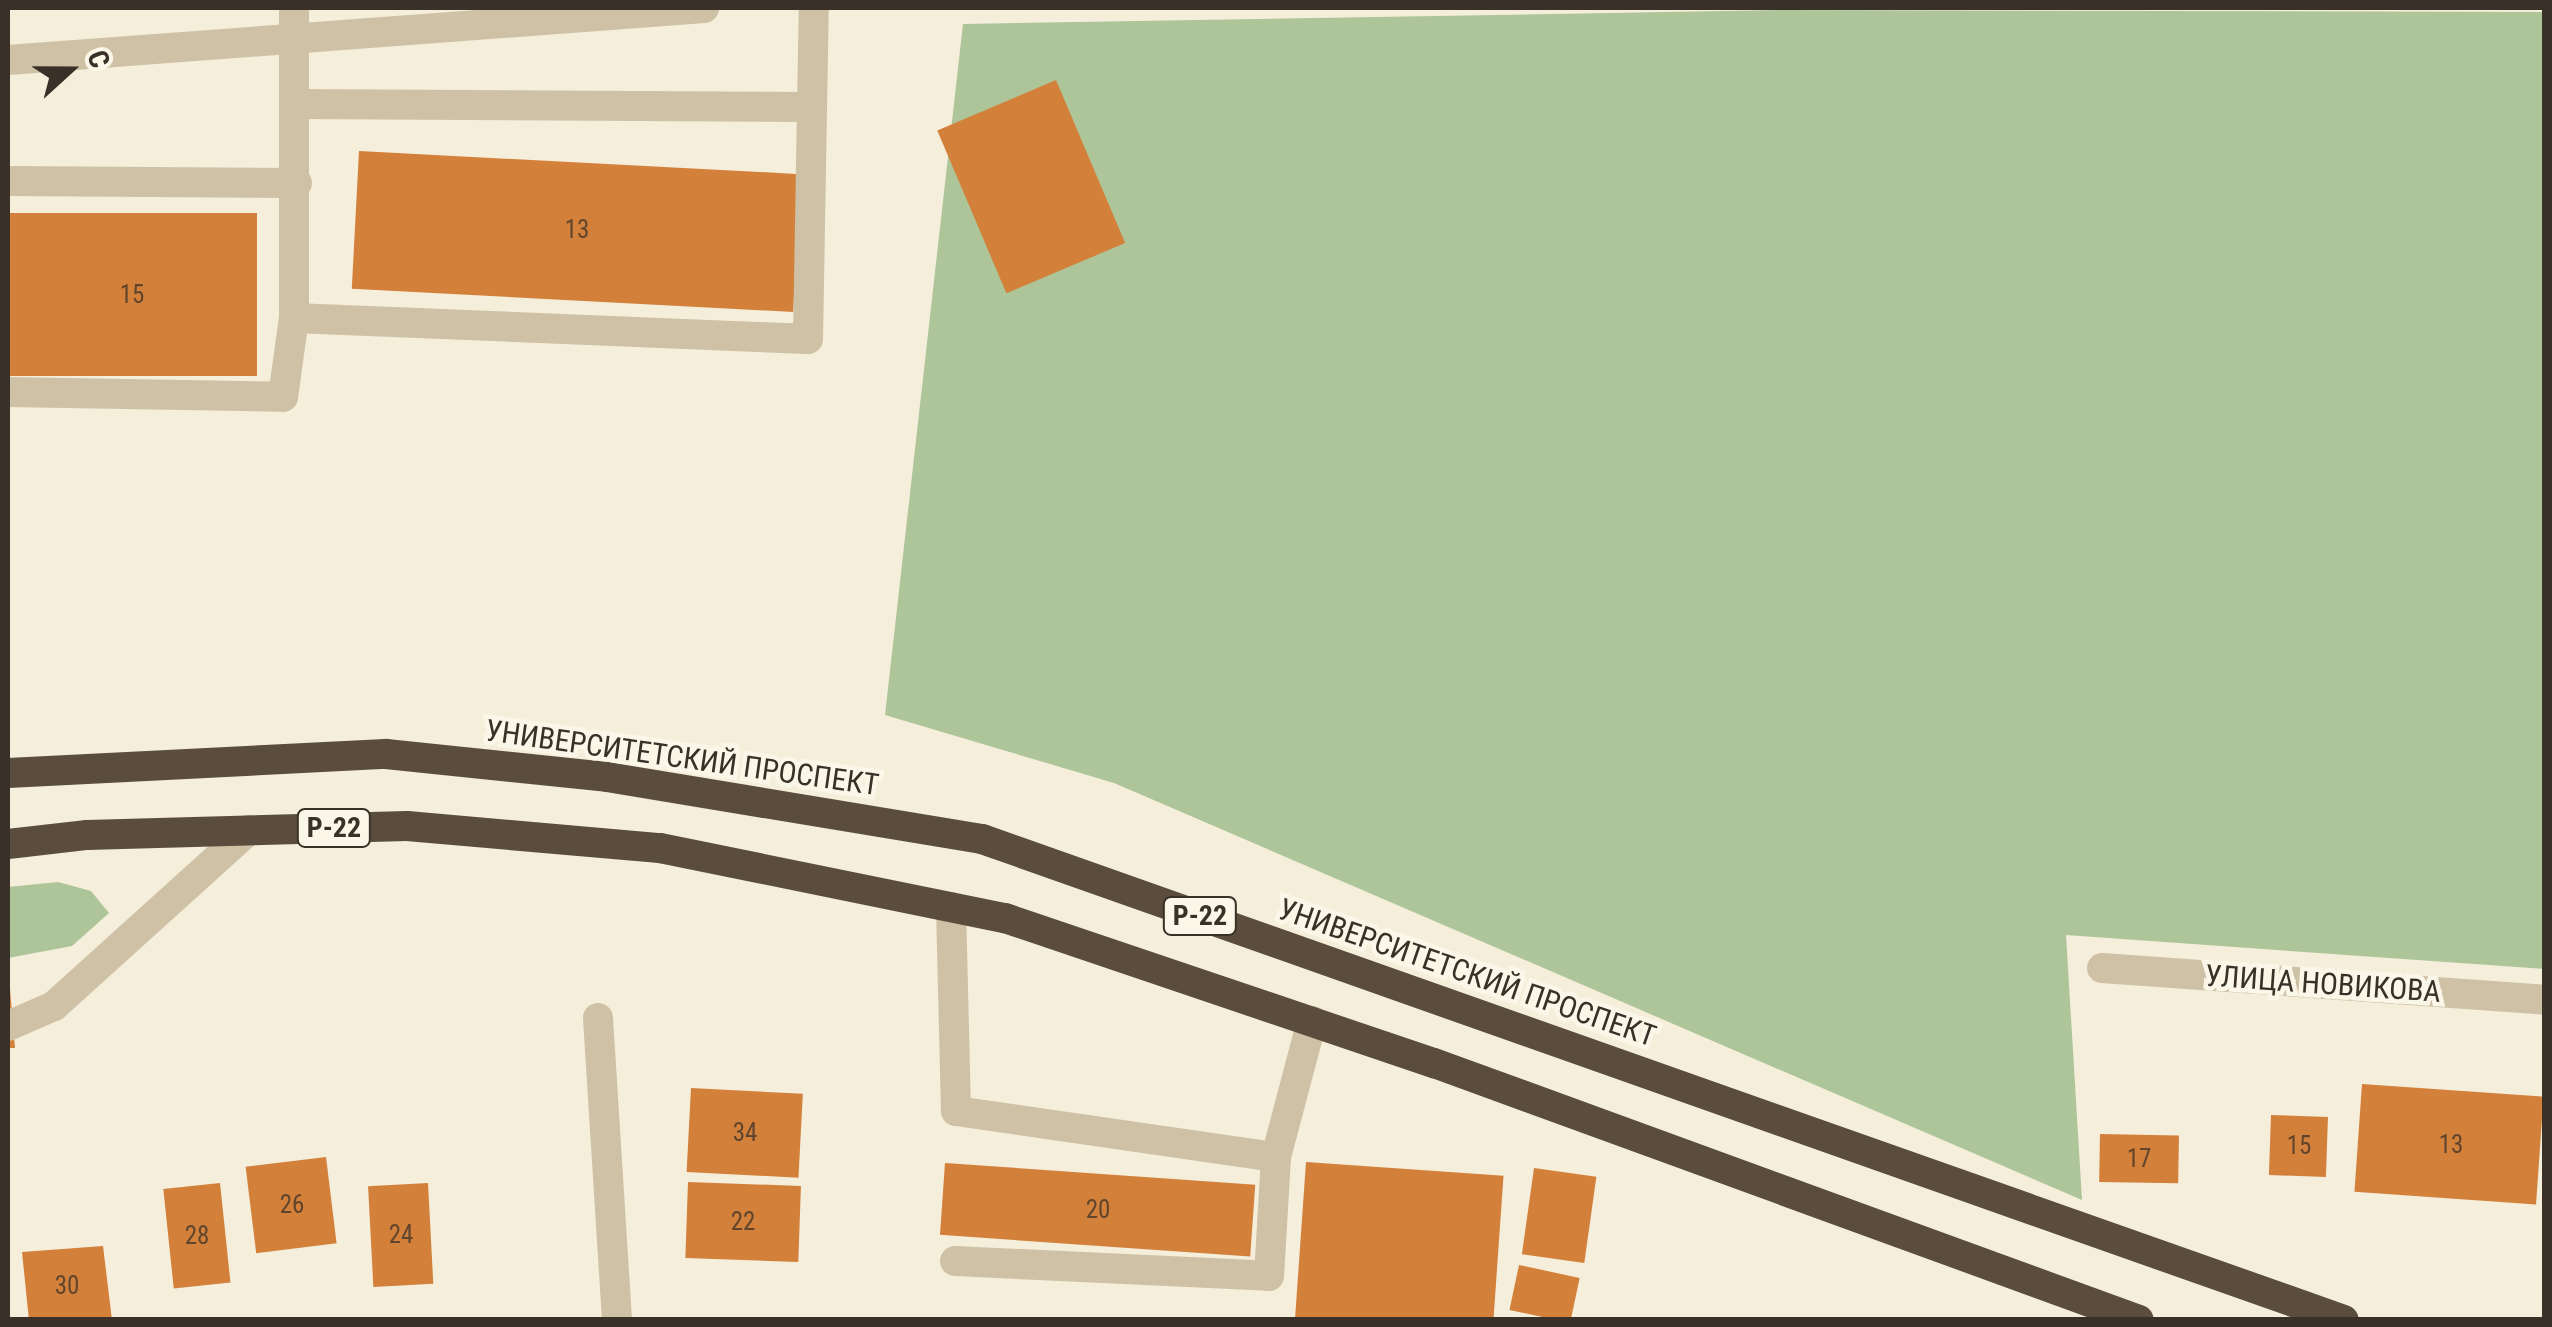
<!DOCTYPE html>
<html>
<head>
<meta charset="utf-8">
<style>
  body { margin:0 }
  #map { position:relative; width:2552px; height:1327px; overflow:hidden; background:#f4eedb; font-family:"Roboto Condensed",sans-serif }
  div>[style] { position:absolute }
  [style*='--x'] { left:calc(var(--x)*1px); top:calc(var(--y)*1px); width:calc(var(--w)*1px); rotate:calc(var(--a)*1deg) }
  .green>* { inset:0; background:#adc599 }
  .building>* { inset:0; background:#d3803b; transform-origin:0 0 }
  .minor>* { height:30px; margin:-15px; padding:0 15px; transform-origin:15px; border-radius:15px; background:#cec1a5 }
  .highway>* { height:30px; margin:-15px; padding:0 15px; transform-origin:15px; border-radius:15px; background:#5b4d3d }
  span { translate:-50% -50%; white-space:nowrap; text-align:center; line-height:1.15; -webkit-text-stroke:9px #fbf7e8; paint-order:stroke }
  .number-label { font-size:25px; color:#60452c }
  .number-label span { -webkit-text-stroke-width:0 }
  .shield-label span { padding:2px 8px; background:#fbf7e8; border:2px solid; border-radius:8px; -webkit-text-stroke-width:0 }
  .shield-label { font-size:28px; color:#393127; font-weight:700 }
  .street-label { font-size:30px; color:#393127 }
  .frame { position:absolute; inset:0; border:10px solid #393127; pointer-events:none }
  .north { position:absolute; left:20px; top:20px; width:100px; height:100px; -webkit-text-stroke:8px #fbf7e8; paint-order:stroke; rotate:69deg; font-size:28px; font-weight:700; line-height:40px; text-align:center; color:#393127 }
  .north::after { content:''; display:block; margin:auto; width:35px; height:45px; background:#393127; clip-path:polygon(50% 0,100% 100%,50% 72%,0 100%) }
</style>
</head>
<body>
<div id="map">
  <div class="green">
    <div style="clip-path:polygon(1784px 10px,2544px 12px,2544px 969px,2066px 935px,2082px 1200px,1114px 783px,885px 715px,963px 24px)"></div>
    <div style="clip-path:polygon(58px 882px,91px 891px,109px 913px,72px 946px,8px 958px,8px 887px)"></div>
  </div>
  <div class="building">
    <div style="left:1056px;top:80px;width:177px;height:129px;rotate:67deg"></div>
    <div style="left:359px;top:151px;width:442px;height:138px;rotate:3deg"></div>
    <div style="left:8px;top:213px;width:249px;height:163px"></div>
    <div style="clip-path:polygon(8px 965px,15px 1048px,8px 1048px)"></div>
    <div style="left:2362px;top:1084px;width:182px;height:108px;rotate:4deg"></div>
    <div style="left:691px;top:1088px;width:112px;height:84px;rotate:3deg"></div>
    <div style="left:2271px;top:1115px;width:57px;height:60px;rotate:2deg"></div>
    <div style="left:2100px;top:1134px;width:79px;height:48px;rotate:1deg"></div>
    <div style="left:326px;top:1157px;width:87px;height:81px;rotate:83deg"></div>
    <div style="left:1306px;top:1162px;width:198px;height:158px;rotate:4deg"></div>
    <div style="left:945px;top:1163px;width:311px;height:72px;rotate:4deg"></div>
    <div style="left:1534px;top:1168px;width:63px;height:87px;rotate:8deg"></div>
    <div style="left:688px;top:1182px;width:113px;height:76px;rotate:2deg"></div>
    <div style="left:220px;top:1183px;width:100px;height:57px;rotate:84deg"></div>
    <div style="left:428px;top:1183px;width:101px;height:60px;rotate:87deg"></div>
    <div style="clip-path:polygon(103px 1246px,112px 1320px,29px 1320px,22px 1252px)"></div>
    <div style="left:1519px;top:1265px;width:62px;height:46px;rotate:12deg"></div>
  </div>
  <div class="minor">
    <div style="--x:294;--y:8;--w:310;--a:90"></div>
    <div style="--x:294;--y:318;--w:514;--a:2.34"></div>
    <div style="--x:808;--y:339;--w:331;--a:-89"></div>
    <div style="--x:8;--y:60;--w:698;--a:-4.27"></div>
    <div style="--x:297;--y:104;--w:514;--a:0.33"></div>
    <div style="--x:8;--y:181;--w:289;--a:0.4"></div>
    <div style="--x:8;--y:392;--w:275;--a:1"></div>
    <div style="--x:283;--y:397;--w:80;--a:-82.1"></div>
    <div style="--x:951;--y:907;--w:204;--a:88.6"></div>
    <div style="--x:956;--y:1111;--w:323;--a:8.2"></div>
    <div style="--x:1276;--y:1157;--w:141;--a:-75.2"></div>
    <div style="--x:2102;--y:968;--w:443;--a:4.1"></div>
    <div style="--x:598;--y:1018;--w:303;--a:86.4"></div>
    <div style="--x:8;--y:1026;--w:50;--a:-23.5"></div>
    <div style="--x:54;--y:1006;--w:263;--a:-42.1"></div>
    <div style="--x:955;--y:1261;--w:314;--a:2.7"></div>
    <div style="--x:1269;--y:1276;--w:119;--a:-86.6"></div>
  </div>
  <div class="highway">
    <div style="--x:8;--y:773;--w:378;--a:-2.9"></div>
    <div style="--x:386;--y:754;--w:222;--a:5.9"></div>
    <div style="--x:607;--y:777;--w:380;--a:9.4"></div>
    <div style="--x:982;--y:839;--w:1444;--a:19.45"></div>
    <div style="--x:8;--y:844;--w:80;--a:-6.5"></div>
    <div style="--x:87;--y:835;--w:320;--a:-1.6"></div>
    <div style="--x:407;--y:826;--w:254;--a:5"></div>
    <div style="--x:660;--y:848;--w:352;--a:11.5"></div>
    <div style="--x:1005;--y:918;--w:453;--a:18.7"></div>
    <div style="--x:1434;--y:1063;--w:750;--a:20.03"></div>
  </div>
  <div class="number-label">
    <span style="left:577px;top:230px">13</span>
    <span style="left:132px;top:295px">15</span>
    <span style="left:745px;top:1133px">34</span>
    <span style="left:2451px;top:1145px">13</span>
    <span style="left:2299px;top:1146px">15</span>
    <span style="left:2139px;top:1159px">17</span>
    <span style="left:292px;top:1205px">26</span>
    <span style="left:1098px;top:1210px">20</span>
    <span style="left:743px;top:1222px">22</span>
    <span style="left:401px;top:1235px">24</span>
    <span style="left:197px;top:1236px">28</span>
    <span style="left:67px;top:1286px">30</span>
  </div>
  <div class="shield-label">
    <span style="left:334px;top:828px">Р-22</span>
    <span style="left:1200px;top:916px">Р-22</span>
  </div>
  <div class="street-label">
    <span style="left:682px;top:758px;rotate:8deg">УНИВЕРСИТЕТСКИЙ ПРОСПЕКТ</span>
    <span style="left:1467px;top:973px;rotate:19deg">УНИВЕРСИТЕТСКИЙ ПРОСПЕКТ</span>
    <span style="left:2323px;top:984px;rotate:4deg">УЛИЦА НОВИКОВА</span>
  </div>
  <div class="frame"></div>
  <div class="north">С</div>
</div>
</body>
</html>
